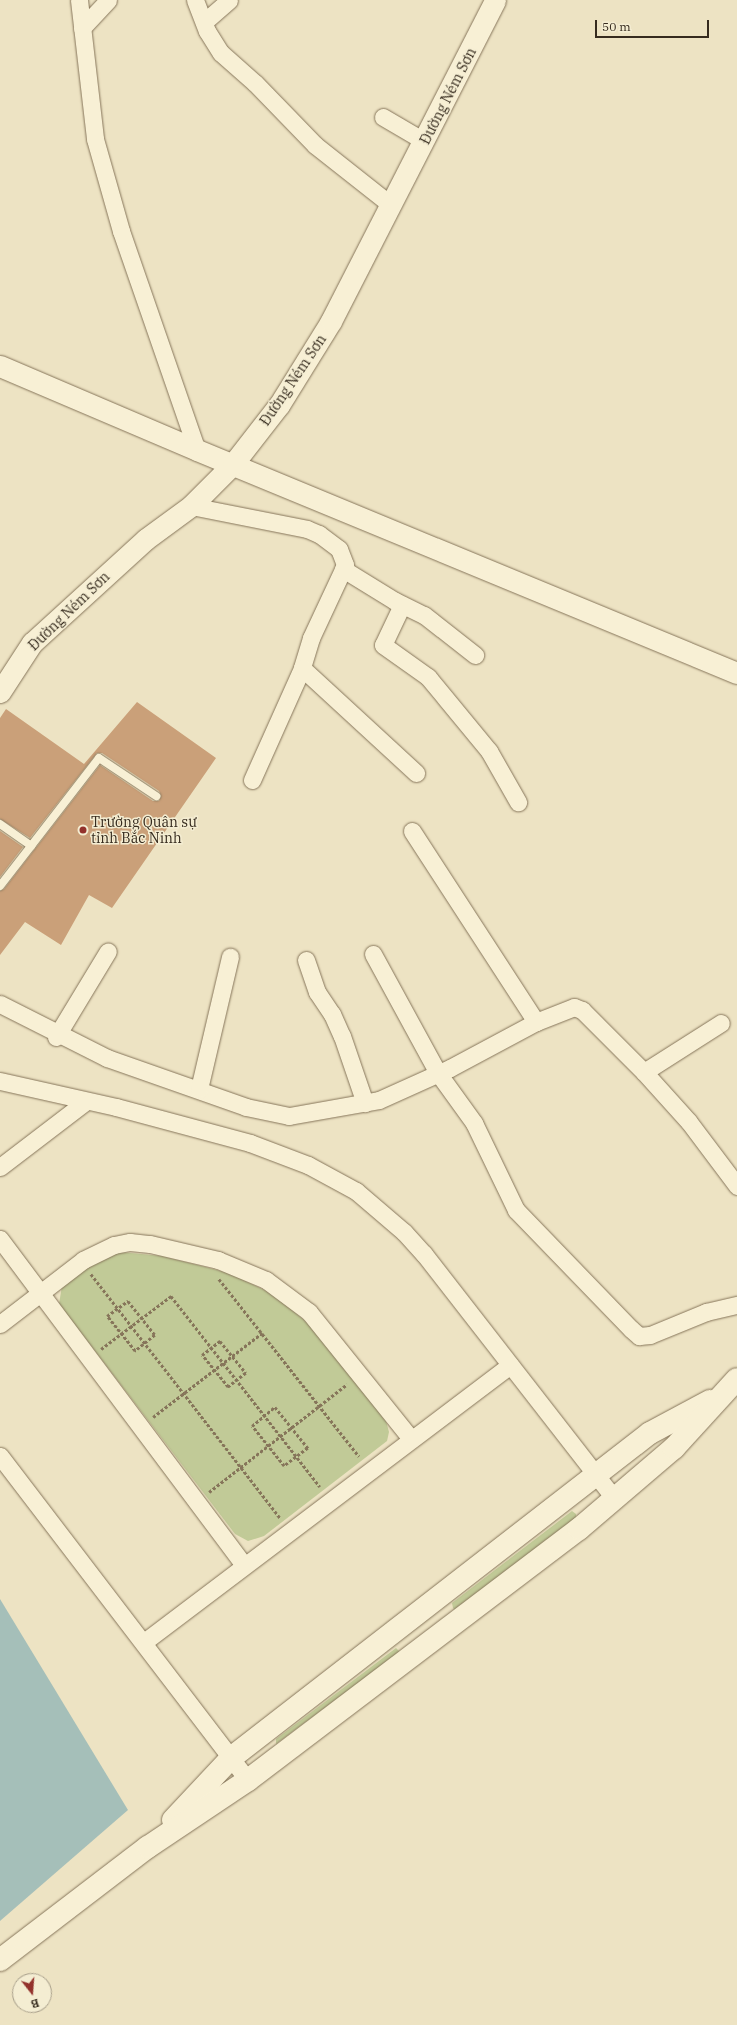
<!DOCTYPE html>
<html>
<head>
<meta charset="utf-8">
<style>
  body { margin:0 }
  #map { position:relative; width:737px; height:2025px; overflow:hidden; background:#ede3c3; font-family:"IBM Plex Serif",serif }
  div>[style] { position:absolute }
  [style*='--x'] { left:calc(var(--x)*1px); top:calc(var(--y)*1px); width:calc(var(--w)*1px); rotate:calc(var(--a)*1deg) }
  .green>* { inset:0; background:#c1ca97 }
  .water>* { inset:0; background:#a5bfb9 }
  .building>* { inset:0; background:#caa079 }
  .path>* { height:2.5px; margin-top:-1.25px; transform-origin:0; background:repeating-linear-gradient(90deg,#86755a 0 3px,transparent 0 5px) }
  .roads { filter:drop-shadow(0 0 1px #86755a) drop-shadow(0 0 1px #86755a) }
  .service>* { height:8px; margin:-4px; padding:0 4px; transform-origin:4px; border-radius:4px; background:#f8f0d5 }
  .minor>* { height:17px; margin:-8.5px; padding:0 8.5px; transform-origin:8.5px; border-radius:8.5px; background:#f8f0d5 }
  .tertiary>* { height:21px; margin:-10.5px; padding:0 10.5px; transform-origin:10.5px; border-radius:10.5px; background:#f8f0d5 }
  .secondary>* { height:22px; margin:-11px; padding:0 11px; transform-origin:11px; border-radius:11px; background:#f8f0d5 }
  .dots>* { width:11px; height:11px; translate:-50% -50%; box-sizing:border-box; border:2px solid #f4edd2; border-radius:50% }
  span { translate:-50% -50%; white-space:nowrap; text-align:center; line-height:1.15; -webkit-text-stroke:3px #f4edd2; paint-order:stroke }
  .street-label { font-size:14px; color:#362b1e }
  .poi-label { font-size:14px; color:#362b1e }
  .left { translate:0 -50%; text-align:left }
  .north { position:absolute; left:12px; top:1973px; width:40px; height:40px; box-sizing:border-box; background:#f4edd2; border:1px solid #a89f8a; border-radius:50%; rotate:163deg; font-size:11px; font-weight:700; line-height:16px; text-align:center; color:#362b1e }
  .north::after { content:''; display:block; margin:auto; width:14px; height:18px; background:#93322c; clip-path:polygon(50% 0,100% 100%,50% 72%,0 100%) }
  .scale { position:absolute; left:595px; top:20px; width:114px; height:18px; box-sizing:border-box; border:2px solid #362b1e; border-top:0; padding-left:5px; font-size:12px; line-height:14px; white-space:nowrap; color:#362b1e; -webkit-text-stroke:3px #f4edd2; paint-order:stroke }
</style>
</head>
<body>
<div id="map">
  <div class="green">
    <div style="clip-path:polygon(120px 1252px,162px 1256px,229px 1273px,273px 1294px,310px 1325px,386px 1421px,389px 1432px,387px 1441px,264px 1536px,248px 1541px,235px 1534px,59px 1304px,62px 1286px,92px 1262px)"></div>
    <div style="clip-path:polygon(572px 1511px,576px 1514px,576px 1518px,455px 1610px,453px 1608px,452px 1603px)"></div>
    <div style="clip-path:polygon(396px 1648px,400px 1652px,276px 1744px,276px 1739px)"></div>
  </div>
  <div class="water">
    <div style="clip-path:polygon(0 1599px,128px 1810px,0 1921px)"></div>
  </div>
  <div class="building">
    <div style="clip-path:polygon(137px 702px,216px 758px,112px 908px,89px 895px,61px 945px,25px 922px,0 955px,0 891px,4px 889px,100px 765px,153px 801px,159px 801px,161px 796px,159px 791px,102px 753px,97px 753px,30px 838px,0 819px,0 718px,6px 709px,84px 764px)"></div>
    <div style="clip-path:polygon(0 831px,23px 847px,0 877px)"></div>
  </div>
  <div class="path">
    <div style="--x:91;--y:1274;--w:309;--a:52.2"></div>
    <div style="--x:219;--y:1279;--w:226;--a:51.7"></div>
    <div style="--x:128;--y:1301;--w:43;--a:51.5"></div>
    <div style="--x:155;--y:1335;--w:26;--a:141"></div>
    <div style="--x:135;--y:1351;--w:45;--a:-128.7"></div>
    <div style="--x:107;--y:1316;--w:26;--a:-36"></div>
    <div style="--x:220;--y:1341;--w:41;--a:50.9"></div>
    <div style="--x:246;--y:1373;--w:23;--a:142"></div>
    <div style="--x:228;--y:1387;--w:41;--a:-129.1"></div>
    <div style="--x:202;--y:1355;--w:23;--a:-38"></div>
    <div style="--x:101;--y:1349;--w:88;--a:-37.1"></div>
    <div style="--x:171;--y:1296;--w:242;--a:52"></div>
    <div style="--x:275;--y:1407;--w:53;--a:51.2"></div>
    <div style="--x:308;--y:1448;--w:30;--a:143"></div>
    <div style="--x:284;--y:1466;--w:51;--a:-128.7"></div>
    <div style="--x:252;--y:1426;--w:30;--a:-40"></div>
    <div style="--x:153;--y:1417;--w:138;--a:-37.6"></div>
    <div style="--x:209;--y:1492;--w:175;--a:-38"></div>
  </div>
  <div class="roads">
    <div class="service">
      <div style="--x:0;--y:824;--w:38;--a:35"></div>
      <div style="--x:31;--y:846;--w:111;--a:-52.3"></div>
      <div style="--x:99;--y:758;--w:69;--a:33.7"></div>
      <div style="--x:0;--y:886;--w:51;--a:-52.2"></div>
    </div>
    <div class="minor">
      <div style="--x:79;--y:0;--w:140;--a:83.4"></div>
      <div style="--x:95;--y:139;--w:96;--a:74.2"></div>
      <div style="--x:121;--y:231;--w:232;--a:70.9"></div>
      <div style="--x:195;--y:0;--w:33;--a:69"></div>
      <div style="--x:207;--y:31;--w:26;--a:58"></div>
      <div style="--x:221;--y:53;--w:45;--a:41.4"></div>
      <div style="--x:255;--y:83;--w:86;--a:45.9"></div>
      <div style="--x:315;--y:145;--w:97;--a:38.3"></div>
      <div style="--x:204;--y:22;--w:33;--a:-41"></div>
      <div style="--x:82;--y:28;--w:38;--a:-47"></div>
      <div style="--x:383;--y:117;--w:48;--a:30.3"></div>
      <div style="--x:191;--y:506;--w:118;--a:11.2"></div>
      <div style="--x:307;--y:529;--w:13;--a:23"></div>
      <div style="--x:319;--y:534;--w:25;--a:37"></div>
      <div style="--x:339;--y:549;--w:17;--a:69"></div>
      <div style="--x:345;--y:565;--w:81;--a:115"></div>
      <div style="--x:311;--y:638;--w:31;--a:107"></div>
      <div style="--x:302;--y:668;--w:155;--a:42.6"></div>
      <div style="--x:343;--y:569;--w:61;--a:31.6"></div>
      <div style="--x:395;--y:601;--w:32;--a:26"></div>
      <div style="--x:424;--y:615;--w:65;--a:38.1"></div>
      <div style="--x:402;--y:605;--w:44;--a:115.4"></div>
      <div style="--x:383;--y:645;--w:55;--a:35.4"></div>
      <div style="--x:428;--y:677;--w:96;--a:50.5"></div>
      <div style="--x:489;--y:751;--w:59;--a:60.4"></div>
      <div style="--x:252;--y:780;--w:123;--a:-65.9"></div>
      <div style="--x:412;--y:831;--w:228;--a:57"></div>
      <div style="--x:373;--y:954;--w:136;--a:61.4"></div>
      <div style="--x:438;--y:1073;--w:62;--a:54.2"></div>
      <div style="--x:474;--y:1123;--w:97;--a:64.2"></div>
      <div style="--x:516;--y:1210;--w:165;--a:46"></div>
      <div style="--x:631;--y:1329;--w:11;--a:41"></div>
      <div style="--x:639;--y:1336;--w:11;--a:-5"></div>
      <div style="--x:650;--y:1335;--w:61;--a:-22.3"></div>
      <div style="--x:706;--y:1312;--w:32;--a:-13"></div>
      <div style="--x:306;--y:960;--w:34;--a:71"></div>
      <div style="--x:317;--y:992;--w:27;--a:56"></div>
      <div style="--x:332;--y:1014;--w:24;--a:66"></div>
      <div style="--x:342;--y:1036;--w:71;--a:71.1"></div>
      <div style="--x:0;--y:1004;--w:120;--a:26.8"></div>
      <div style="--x:107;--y:1058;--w:147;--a:19.4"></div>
      <div style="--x:246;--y:1107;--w:44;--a:11.8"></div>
      <div style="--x:289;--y:1116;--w:91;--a:-10.1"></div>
      <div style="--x:379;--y:1100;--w:78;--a:-24.3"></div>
      <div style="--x:450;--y:1068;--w:98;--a:-28.1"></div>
      <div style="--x:536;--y:1022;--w:41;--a:-21.5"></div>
      <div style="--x:574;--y:1007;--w:9;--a:21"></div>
      <div style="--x:582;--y:1010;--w:88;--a:45"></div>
      <div style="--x:644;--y:1072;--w:67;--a:48"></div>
      <div style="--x:689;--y:1122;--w:80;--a:53.1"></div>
      <div style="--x:56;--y:1037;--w:100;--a:-58.8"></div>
      <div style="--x:644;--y:1072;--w:91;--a:-32.5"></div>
      <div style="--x:0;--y:1081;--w:119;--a:12.6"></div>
      <div style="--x:116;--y:1107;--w:139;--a:15"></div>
      <div style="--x:250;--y:1143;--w:62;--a:20.8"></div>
      <div style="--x:308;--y:1165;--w:55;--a:28.4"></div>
      <div style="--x:356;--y:1191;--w:63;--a:40.5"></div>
      <div style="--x:404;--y:1232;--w:30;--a:48"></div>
      <div style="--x:424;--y:1254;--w:311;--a:52.1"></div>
      <div style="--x:199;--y:1089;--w:136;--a:-76.8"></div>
      <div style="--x:0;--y:1167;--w:107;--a:-37.4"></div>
      <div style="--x:0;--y:1239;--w:407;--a:53.2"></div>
      <div style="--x:0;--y:1324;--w:105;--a:-37.6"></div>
      <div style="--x:83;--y:1260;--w:34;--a:-26"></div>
      <div style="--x:114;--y:1245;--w:16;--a:-11"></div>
      <div style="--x:130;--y:1242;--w:20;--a:6"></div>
      <div style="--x:150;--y:1244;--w:70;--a:13.2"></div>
      <div style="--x:218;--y:1260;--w:52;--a:22.6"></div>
      <div style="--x:266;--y:1280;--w:54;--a:36.7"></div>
      <div style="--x:309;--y:1312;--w:163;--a:51.2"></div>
      <div style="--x:0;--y:1456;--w:408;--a:52.6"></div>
      <div style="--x:144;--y:1642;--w:459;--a:-37.1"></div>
    </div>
    <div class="tertiary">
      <div style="--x:0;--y:366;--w:214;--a:23.1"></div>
      <div style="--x:197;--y:450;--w:584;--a:22.44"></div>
      <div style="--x:0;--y:692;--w:59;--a:-56.9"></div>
      <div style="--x:32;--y:643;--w:154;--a:-42.4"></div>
      <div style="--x:146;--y:539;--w:56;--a:-36.3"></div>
      <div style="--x:191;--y:506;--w:59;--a:-45"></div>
      <div style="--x:233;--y:464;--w:75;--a:-52.1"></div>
      <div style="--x:279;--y:405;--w:99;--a:-58.2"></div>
      <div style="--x:331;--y:321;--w:360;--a:-62.9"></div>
    </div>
    <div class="secondary">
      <div style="--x:173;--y:1820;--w:85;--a:-46.9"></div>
      <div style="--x:231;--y:1758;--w:530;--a:-37.8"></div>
      <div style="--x:650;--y:1433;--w:68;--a:-28.1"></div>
      <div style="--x:0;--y:1960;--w:186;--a:-37.4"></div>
      <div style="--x:148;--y:1847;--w:120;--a:-33.8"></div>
      <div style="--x:248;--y:1780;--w:415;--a:-37.2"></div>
      <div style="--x:579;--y:1529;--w:125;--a:-40.5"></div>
      <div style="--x:674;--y:1448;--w:93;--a:-47.6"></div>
    </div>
  </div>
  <div class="dots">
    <div style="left:83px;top:830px;background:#93322c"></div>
  </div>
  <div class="street-label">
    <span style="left:448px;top:96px;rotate:-63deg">Đường Ném Sơn</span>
    <span style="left:293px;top:380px;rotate:-56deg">Đường Ném Sơn</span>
    <span style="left:69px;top:611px;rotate:-44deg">Đường Ném Sơn</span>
  </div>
  <div class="poi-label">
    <span class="left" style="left:91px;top:830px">Trường Quân sự<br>tỉnh Bắc Ninh</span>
  </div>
  <div class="north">B</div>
  <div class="scale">50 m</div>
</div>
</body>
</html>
